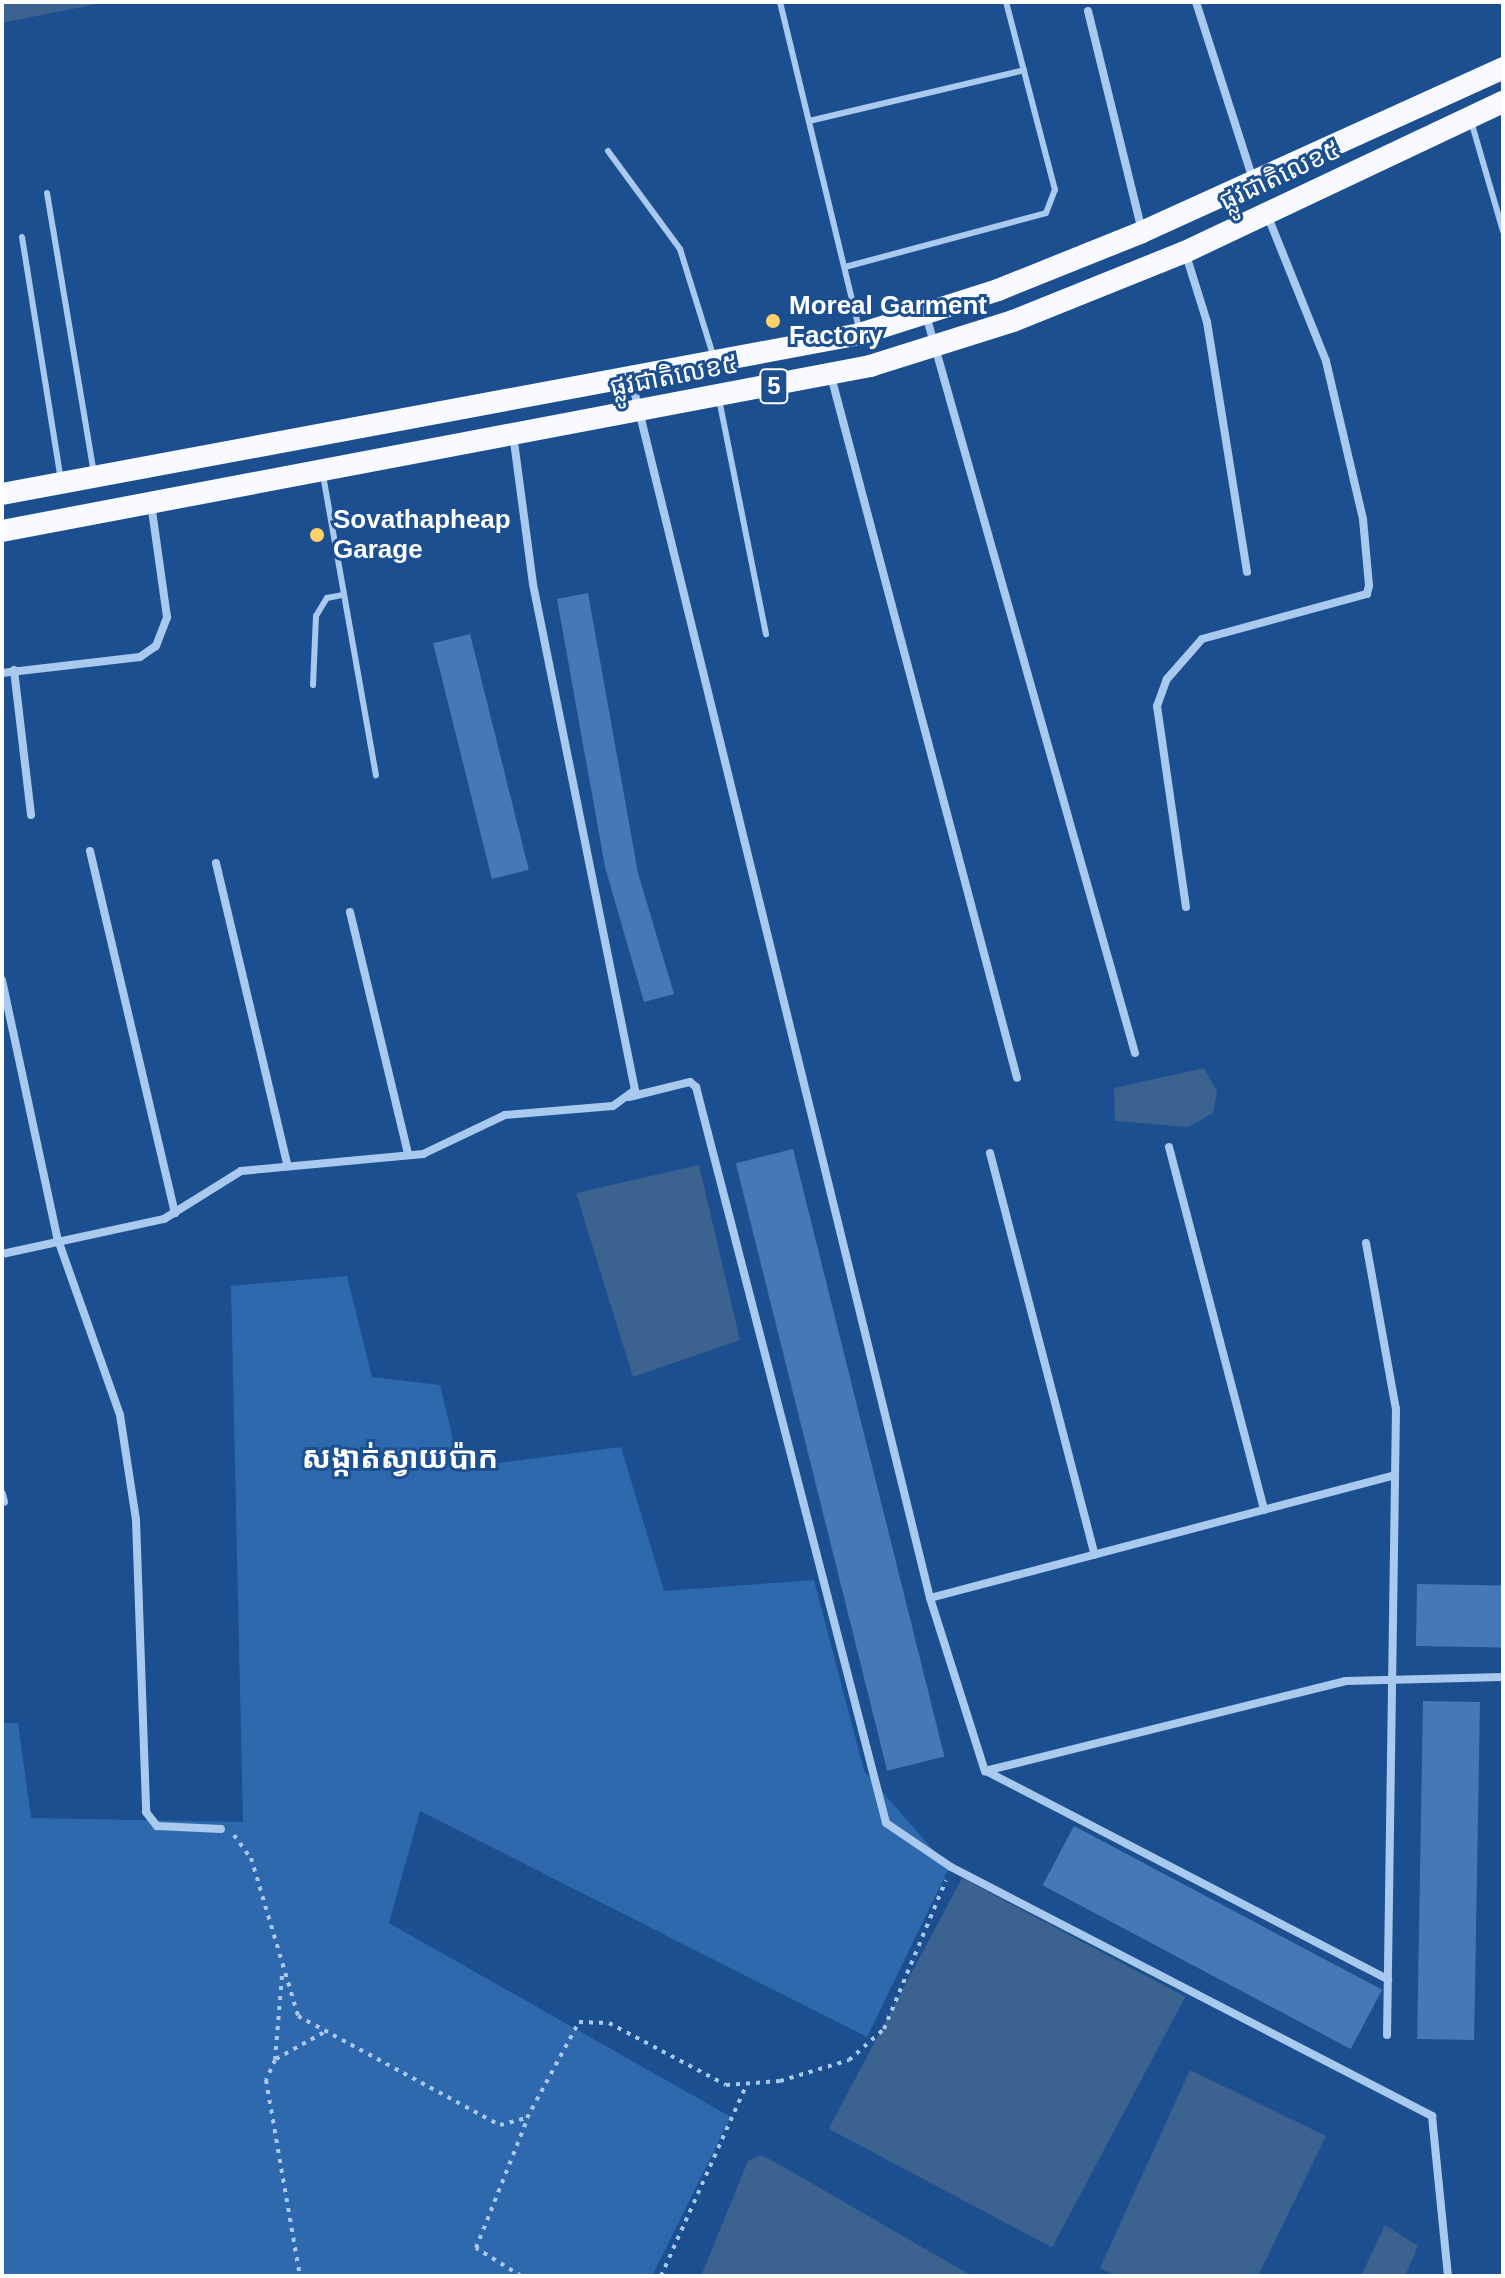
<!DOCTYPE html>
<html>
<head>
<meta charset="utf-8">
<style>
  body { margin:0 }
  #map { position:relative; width:1505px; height:2278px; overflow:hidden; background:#1b4f8f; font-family:Arial,"Noto Sans Khmer",sans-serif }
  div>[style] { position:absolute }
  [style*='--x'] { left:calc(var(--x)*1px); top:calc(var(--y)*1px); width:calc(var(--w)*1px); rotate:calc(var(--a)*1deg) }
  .green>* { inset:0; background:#2e69ad }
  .water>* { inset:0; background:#3c6290; transform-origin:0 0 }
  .building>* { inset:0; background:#4478b7; transform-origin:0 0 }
  .path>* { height:4px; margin-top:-2px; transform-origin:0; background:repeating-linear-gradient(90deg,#a9c9ee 0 4px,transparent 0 10px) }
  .service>* { height:6px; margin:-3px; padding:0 3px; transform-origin:3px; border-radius:3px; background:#a9c9ee }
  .minor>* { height:8px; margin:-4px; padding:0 4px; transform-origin:4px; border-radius:4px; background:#a9c9ee }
  .trunk>* { height:22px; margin:-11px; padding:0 11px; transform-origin:11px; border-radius:11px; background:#f8faff }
  .dots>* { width:22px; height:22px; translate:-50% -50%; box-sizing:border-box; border:4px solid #1b4f8f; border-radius:50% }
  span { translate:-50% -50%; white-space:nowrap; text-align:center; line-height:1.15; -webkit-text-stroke:6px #1b4f8f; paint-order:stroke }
  .shield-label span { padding:2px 6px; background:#1b4f8f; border:2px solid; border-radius:6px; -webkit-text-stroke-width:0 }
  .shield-label { font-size:24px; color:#fff; font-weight:700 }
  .street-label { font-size:26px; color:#fff }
  .poi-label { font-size:26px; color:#fff; font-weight:700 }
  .left { translate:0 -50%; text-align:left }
  .quarter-label { font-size:30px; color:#fff; font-weight:700 }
  .frame { position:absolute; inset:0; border:4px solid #fff; pointer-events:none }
</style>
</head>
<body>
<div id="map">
  <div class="green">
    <div style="clip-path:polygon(347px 1276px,372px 1377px,440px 1385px,460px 1468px,621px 1447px,664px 1591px,814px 1580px,864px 1771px,949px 1868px,867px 2037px,420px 1811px,389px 1923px,731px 2117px,652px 2276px,2px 2276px,2px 1723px,18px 1723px,31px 1818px,243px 1822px,231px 1286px)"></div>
  </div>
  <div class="water">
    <div style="clip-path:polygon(2px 2px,107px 2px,2px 23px)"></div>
    <div style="clip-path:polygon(1204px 1068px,1217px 1092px,1213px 1113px,1188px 1127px,1115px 1121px,1114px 1088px)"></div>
    <div style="clip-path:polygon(699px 1165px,740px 1340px,633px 1377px,576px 1193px)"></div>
    <div style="left:962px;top:1878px;width:253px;height:284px;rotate:28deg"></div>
    <div style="clip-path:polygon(1190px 2070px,1326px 2136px,1258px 2276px,1116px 2276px,1100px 2268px)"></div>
    <div style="clip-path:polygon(761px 2155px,775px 2162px,972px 2276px,701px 2276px,748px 2161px)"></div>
    <div style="clip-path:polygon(1385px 2225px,1418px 2246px,1405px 2276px,1361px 2276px)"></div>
  </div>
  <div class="building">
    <div style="clip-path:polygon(588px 593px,638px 873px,674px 994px,644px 1002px,605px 867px,557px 599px)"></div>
    <div style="left:470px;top:634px;width:243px;height:38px;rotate:76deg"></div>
    <div style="left:793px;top:1149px;width:626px;height:59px;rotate:76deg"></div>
    <div style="left:1417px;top:1584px;width:86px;height:62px;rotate:1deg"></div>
    <div style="left:1423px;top:1701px;width:57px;height:338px;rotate:1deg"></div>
    <div style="left:1074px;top:1826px;width:349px;height:67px;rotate:28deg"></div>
  </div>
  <div class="path">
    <div style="--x:234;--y:1835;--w:29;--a:54"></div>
    <div style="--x:251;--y:1858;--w:165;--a:73.4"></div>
    <div style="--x:298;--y:2016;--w:230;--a:28.4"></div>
    <div style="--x:500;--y:2125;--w:28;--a:-15"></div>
    <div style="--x:527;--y:2118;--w:109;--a:-61.6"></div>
    <div style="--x:579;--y:2022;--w:30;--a:2"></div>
    <div style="--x:609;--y:2023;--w:132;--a:27.9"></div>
    <div style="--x:726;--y:2085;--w:54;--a:-4.2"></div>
    <div style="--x:780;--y:2081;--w:72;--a:-16.9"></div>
    <div style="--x:849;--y:2060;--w:47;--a:-41.5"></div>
    <div style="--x:884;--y:2029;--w:161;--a:-67.4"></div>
    <div style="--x:282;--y:1976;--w:84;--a:94.8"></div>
    <div style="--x:275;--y:2060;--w:22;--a:114"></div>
    <div style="--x:266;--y:2080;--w:199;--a:80.2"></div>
    <div style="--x:276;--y:2059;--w:57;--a:-29.2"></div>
    <div style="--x:521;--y:2276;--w:53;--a:-148.1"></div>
    <div style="--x:476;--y:2248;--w:138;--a:-68.3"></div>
    <div style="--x:661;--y:2276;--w:210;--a:-65.9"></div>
  </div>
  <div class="service">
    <div style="--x:780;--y:2;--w:336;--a:76.4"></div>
    <div style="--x:809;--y:121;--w:221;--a:-13.3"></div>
    <div style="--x:1471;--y:121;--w:115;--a:73.8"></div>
    <div style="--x:608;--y:151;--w:122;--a:53.7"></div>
    <div style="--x:680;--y:249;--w:114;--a:72.7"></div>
    <div style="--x:47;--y:193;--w:284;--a:80.5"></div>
    <div style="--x:22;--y:237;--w:246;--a:80.9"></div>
    <div style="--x:845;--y:267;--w:208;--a:-15"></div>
    <div style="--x:1046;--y:213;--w:25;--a:-69"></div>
    <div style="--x:1055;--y:190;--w:194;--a:-104.6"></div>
    <div style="--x:719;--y:399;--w:240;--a:78.7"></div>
    <div style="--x:323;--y:475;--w:305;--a:80"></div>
    <div style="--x:313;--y:685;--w:69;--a:-87.5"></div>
    <div style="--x:316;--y:616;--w:21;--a:-59"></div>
    <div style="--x:327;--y:598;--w:15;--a:-11"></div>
  </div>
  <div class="minor">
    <div style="--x:1196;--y:2;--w:187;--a:72.2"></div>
    <div style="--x:1088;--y:11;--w:227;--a:76.2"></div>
    <div style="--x:1186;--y:255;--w:70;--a:72.6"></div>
    <div style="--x:1207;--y:322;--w:253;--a:80.9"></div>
    <div style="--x:926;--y:315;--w:767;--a:74.19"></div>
    <div style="--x:831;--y:376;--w:726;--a:75.16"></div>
    <div style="--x:631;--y:378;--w:1256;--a:76.23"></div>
    <div style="--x:930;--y:1598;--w:182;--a:72.4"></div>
    <div style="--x:985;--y:1771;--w:372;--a:-14"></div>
    <div style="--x:1346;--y:1681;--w:157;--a:-1.5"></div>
    <div style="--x:14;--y:670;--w:146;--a:83.3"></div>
    <div style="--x:2;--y:673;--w:139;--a:-6.6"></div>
    <div style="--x:140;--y:657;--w:19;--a:-35"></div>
    <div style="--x:156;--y:646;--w:31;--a:-69"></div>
    <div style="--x:167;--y:617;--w:115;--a:-98"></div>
    <div style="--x:90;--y:851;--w:372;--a:76.8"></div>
    <div style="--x:216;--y:863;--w:308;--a:76.7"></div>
    <div style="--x:1186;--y:907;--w:203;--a:-98.2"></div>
    <div style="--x:1157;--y:706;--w:29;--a:-70"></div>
    <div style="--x:1167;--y:679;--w:53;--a:-48.8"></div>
    <div style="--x:1202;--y:639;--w:171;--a:-15.3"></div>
    <div style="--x:1367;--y:594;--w:9;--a:-77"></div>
    <div style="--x:1369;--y:585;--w:66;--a:-95.2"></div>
    <div style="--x:1363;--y:519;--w:162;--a:-103.2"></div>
    <div style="--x:1326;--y:361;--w:158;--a:-111.9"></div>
    <div style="--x:350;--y:912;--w:248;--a:76.5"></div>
    <div style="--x:2;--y:980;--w:263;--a:77.9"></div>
    <div style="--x:57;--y:1237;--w:189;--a:70.5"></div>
    <div style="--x:120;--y:1415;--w:106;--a:81.3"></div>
    <div style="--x:136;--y:1520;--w:292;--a:88"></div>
    <div style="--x:146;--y:1812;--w:18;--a:52"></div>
    <div style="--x:157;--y:1826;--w:64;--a:2.7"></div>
    <div style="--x:629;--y:1097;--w:63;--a:-13.8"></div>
    <div style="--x:690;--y:1082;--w:8;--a:40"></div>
    <div style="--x:696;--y:1087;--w:760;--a:75.52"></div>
    <div style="--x:886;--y:1823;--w:78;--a:34.1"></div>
    <div style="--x:951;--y:1867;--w:542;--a:27.37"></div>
    <div style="--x:1432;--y:2116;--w:161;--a:84.3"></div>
    <div style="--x:1169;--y:1147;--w:375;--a:75.3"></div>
    <div style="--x:990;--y:1153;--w:415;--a:75.4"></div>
    <div style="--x:1366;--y:1243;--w:169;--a:79.8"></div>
    <div style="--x:1396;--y:1409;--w:626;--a:90.82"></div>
    <div style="--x:2;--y:1254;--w:166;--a:-12.2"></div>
    <div style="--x:164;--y:1219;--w:91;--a:-31.9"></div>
    <div style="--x:241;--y:1171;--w:183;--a:-5.3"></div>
    <div style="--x:423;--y:1154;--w:91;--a:-25.4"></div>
    <div style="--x:505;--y:1115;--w:108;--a:-4.8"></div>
    <div style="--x:613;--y:1106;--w:27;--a:-36"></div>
    <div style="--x:635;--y:1090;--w:516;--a:-101.4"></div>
    <div style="--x:533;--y:584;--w:150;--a:-97.6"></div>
    <div style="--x:2;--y:1494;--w:8;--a:76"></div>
    <div style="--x:930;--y:1598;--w:479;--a:-14.8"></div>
    <div style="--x:986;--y:1771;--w:453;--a:27.4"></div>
  </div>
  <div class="trunk">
    <div style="--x:2;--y:494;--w:873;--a:-10.56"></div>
    <div style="--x:860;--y:334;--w:145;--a:-17.7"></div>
    <div style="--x:998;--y:290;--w:155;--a:-21.9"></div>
    <div style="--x:1142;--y:232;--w:397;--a:-24.4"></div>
    <div style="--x:2;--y:531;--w:884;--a:-10.76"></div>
    <div style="--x:870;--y:366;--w:150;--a:-17.5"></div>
    <div style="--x:1013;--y:321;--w:185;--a:-21.9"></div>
    <div style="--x:1185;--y:252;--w:352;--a:-25.3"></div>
  </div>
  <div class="dots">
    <div style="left:773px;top:321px;background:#ffd166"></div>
    <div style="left:317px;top:535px;background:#ffd166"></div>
  </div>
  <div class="shield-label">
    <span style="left:774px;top:386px">5</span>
  </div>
  <div class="street-label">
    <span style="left:1280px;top:176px;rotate:-25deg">ផ្លូវជាតិលេខ៥</span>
    <span style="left:674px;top:376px;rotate:-11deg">ផ្លូវជាតិលេខ៥</span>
  </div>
  <div class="poi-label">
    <span class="left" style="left:789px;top:321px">Moreal Garment<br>Factory</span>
    <span class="left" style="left:333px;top:535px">Sovathapheap<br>Garage</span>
  </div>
  <div class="quarter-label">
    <span style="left:400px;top:1458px">សង្កាត់ស្វាយប៉ាក</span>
  </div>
  <div class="frame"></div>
</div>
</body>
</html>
